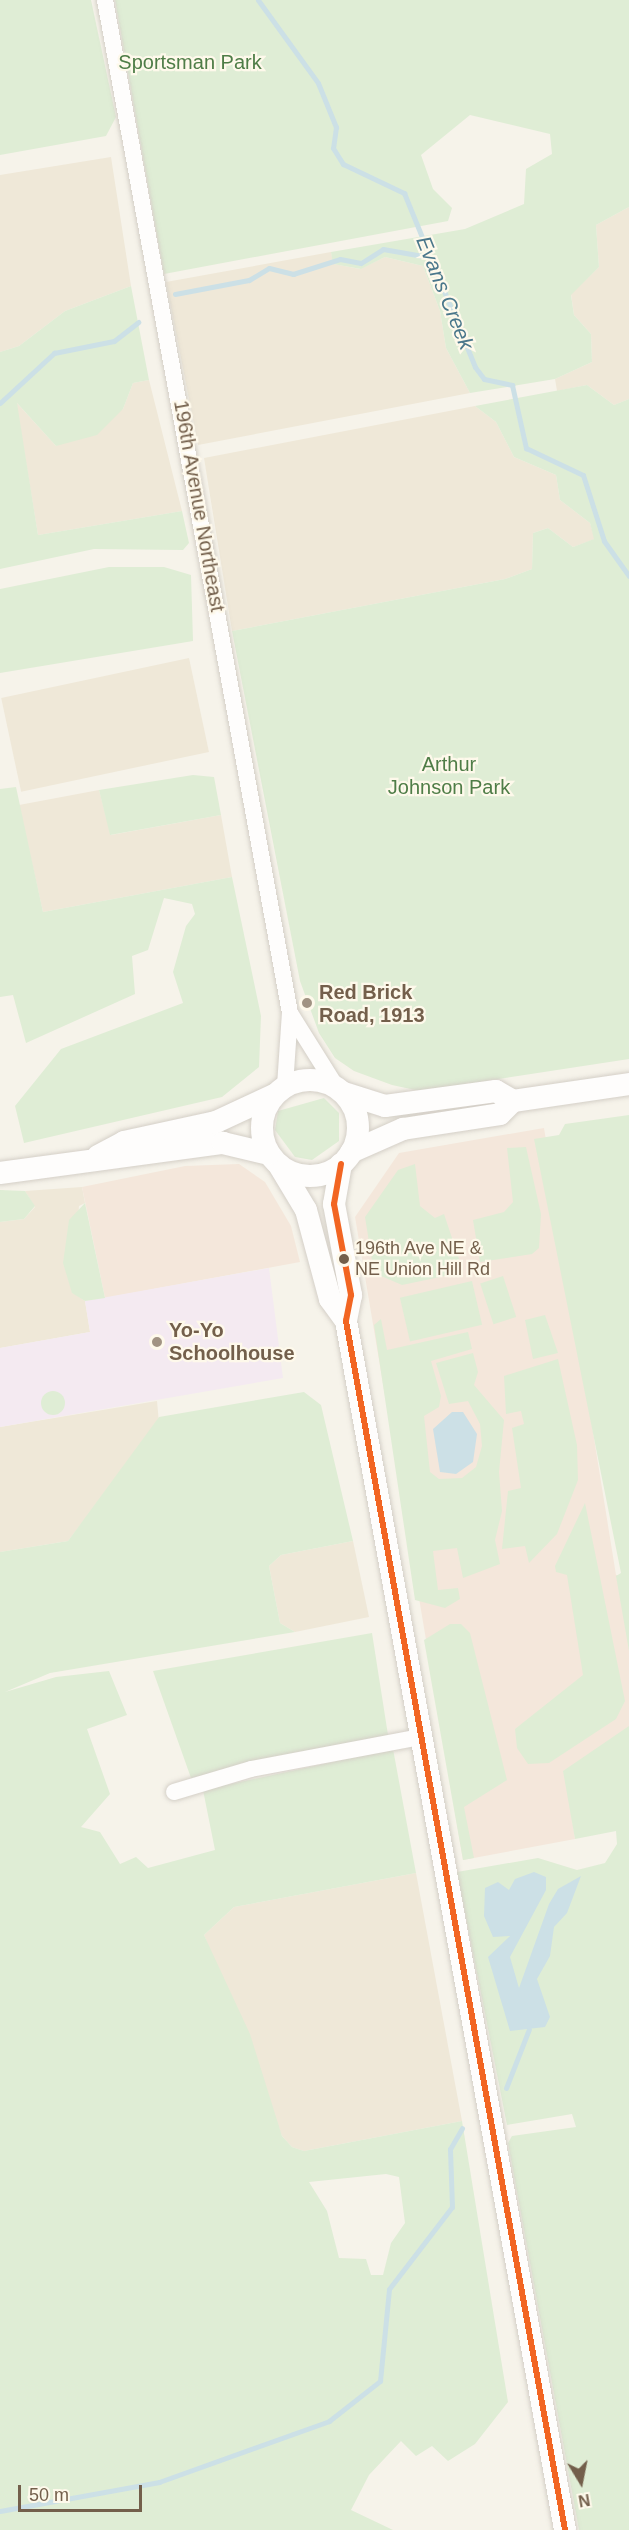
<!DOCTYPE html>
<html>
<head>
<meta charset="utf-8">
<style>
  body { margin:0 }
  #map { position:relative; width:629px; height:2530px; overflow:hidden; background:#f6f3ea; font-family:Helvetica,sans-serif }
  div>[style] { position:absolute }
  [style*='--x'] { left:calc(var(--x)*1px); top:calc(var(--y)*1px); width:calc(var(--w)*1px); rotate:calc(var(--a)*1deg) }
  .residential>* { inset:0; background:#efe8d8; transform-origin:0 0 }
  .commercial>* { inset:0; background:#f4e7db }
  .education>* { inset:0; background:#f4eaf1 }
  .green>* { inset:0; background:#dfedd5; transform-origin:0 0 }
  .round { border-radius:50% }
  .water>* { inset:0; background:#cce0e6 }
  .stream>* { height:5px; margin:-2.5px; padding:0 2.5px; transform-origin:2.5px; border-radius:2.5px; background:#cce0e6 }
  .roads { filter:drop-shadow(0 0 2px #d4cfc7) drop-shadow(0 0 2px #d4cfc7) }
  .street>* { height:16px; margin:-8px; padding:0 8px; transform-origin:8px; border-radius:8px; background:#fefdfc }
  .secondary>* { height:22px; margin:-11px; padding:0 11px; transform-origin:11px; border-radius:11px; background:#fefdfc }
  .secondary>.ring { margin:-11px; padding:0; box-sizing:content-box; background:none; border:22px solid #fefdfc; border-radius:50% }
  .bus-1>* { height:6px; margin:-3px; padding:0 3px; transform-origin:3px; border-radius:3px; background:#f26522 }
  .dots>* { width:16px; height:16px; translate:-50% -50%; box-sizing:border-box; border:3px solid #fef9eb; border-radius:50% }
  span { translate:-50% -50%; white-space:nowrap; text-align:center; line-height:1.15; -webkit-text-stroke:4.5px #fef9eb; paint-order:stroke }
  .bus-label { font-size:18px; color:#735f4b }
  .left { translate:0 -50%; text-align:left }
  .park-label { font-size:20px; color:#4f7d47 }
  .street-label { font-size:20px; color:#735f4b }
  .poi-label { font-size:20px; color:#735f4b; font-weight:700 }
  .water-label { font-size:21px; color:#4a778b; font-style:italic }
  .north { position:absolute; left:551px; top:2452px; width:60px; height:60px; -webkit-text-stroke:4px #fef9eb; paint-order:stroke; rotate:170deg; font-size:16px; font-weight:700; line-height:24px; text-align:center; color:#735f4b }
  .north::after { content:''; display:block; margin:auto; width:21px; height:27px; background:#735f4b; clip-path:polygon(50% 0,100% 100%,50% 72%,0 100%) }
  .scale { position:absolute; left:18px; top:2485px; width:124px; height:27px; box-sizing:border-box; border:3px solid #735f4b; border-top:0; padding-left:8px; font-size:18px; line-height:21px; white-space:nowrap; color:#735f4b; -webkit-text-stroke:4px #fef9eb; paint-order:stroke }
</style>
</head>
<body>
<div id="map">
  <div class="residential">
    <div style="clip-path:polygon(111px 157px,131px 286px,65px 311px,19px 346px,0 352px,0 175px)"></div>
    <div style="clip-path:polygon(629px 207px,629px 399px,614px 405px,587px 385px,557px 391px,555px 379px,592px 362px,591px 334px,574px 315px,571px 294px,599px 267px,596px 225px)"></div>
    <div style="clip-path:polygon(331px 252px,334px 264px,360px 269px,385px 257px,423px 266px,440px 311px,446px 348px,470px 393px,198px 445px,166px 282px)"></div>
    <div style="clip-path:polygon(149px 380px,182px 511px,38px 535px,16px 402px,56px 446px,123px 409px,133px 383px)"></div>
    <div style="clip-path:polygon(475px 406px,496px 422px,514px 457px,556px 475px,560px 500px,590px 523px,595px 539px,573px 547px,548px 528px,533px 533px,532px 569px,505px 579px,232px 631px,204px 458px)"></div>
    <div style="left:189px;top:658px;width:96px;height:192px;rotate:78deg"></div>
    <div style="clip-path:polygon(99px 790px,111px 835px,221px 815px,232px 877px,43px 912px,19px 805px)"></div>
    <div style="clip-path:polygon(82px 1187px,85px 1203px,79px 1206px,72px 1292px,85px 1301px,90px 1332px,0 1348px,0 1222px,24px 1219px,35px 1207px,25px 1191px)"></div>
    <div style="clip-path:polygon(157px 1401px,159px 1423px,68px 1541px,0 1552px,0 1427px)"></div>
    <div style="clip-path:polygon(353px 1541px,369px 1617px,295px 1632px,280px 1623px,269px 1566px,281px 1555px)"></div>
    <div style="clip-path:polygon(416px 1873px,462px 2121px,304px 2151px,292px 2147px,282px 2136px,204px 1935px,234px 1907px)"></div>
  </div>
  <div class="commercial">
    <div style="clip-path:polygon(544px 1128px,616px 1575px,629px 1575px,629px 1750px,568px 1791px,575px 1839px,463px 1860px,355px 1217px,399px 1153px)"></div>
    <div style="clip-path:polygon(239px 1164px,265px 1182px,291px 1226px,300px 1262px,105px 1298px,82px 1187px,185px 1166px)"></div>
  </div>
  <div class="education">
    <div style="clip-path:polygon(269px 1268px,283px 1378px,0 1427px,0 1348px,90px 1332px,85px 1301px)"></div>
  </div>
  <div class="green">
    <div style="clip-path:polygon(0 0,91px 0,116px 117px,106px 136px,0 155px)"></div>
    <div style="clip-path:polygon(115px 0,629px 0,629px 207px,596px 225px,599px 267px,571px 295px,574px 315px,591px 334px,592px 362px,555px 379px,470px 393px,446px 348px,440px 311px,423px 266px,385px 257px,361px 269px,333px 264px,331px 252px,465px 229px,524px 204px,526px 169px,552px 154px,550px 134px,470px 115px,421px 155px,433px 189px,452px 208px,448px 221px,164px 274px)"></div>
    <div style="clip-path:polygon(131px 286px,149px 380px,133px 383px,123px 409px,97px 435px,56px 446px,17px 403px,38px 535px,182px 511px,189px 543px,183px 550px,94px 549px,0 569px,0 352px,19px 346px,65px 311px)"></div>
    <div style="clip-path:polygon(587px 385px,614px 405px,629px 399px,629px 1059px,420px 1091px,392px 1085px,354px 1071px,335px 1058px,319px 1033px,300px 981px,232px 631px,505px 579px,532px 569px,533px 533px,548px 528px,573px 547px,594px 539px,590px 523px,560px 500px,556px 475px,514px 457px,496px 422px,475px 406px)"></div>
    <div style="clip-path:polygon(109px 567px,164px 567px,191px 575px,193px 641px,0 673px,0 589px)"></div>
    <div style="clip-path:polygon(193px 775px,214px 777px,221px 815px,110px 835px,99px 790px)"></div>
    <div style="clip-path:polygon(16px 787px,43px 912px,232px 877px,261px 1016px,259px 1067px,222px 1097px,24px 1143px,15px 1106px,61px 1049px,183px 1003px,173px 972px,186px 926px,195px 914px,192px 904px,164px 898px,148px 950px,132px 956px,135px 994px,26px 1043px,13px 995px,0 997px,0 789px)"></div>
    <div style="clip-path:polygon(324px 1098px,339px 1113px,339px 1141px,312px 1160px,295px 1157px,275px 1130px,278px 1111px)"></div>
    <div style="clip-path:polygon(629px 1115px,629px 1651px,616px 1576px,621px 1573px,534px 1139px,559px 1135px,565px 1124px)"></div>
    <div style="clip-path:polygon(526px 1147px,541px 1214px,539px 1248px,532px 1254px,480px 1262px,473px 1220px,504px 1212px,513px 1202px,507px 1148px)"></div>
    <div style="clip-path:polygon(415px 1164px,420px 1206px,435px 1218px,444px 1214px,460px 1262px,445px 1276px,402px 1285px,374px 1273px,365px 1217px,398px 1170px)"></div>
    <div style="clip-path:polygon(0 1190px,25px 1191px,35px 1206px,24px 1219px,0 1222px)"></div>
    <div style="clip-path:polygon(85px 1203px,105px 1298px,85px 1301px,72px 1293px,63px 1263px,69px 1220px)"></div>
    <div style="left:503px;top:1276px;width:43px;height:24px;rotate:72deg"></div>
    <div style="left:472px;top:1281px;width:45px;height:74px;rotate:77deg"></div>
    <div style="clip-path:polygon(545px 1315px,558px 1353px,533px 1359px,525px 1320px)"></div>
    <div style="clip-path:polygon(381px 1319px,387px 1350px,468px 1332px,472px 1349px,431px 1361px,441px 1396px,439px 1407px,424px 1416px,430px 1472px,439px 1479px,462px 1478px,476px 1467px,482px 1446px,480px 1424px,468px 1401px,449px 1404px,436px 1363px,473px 1353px,478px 1372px,474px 1385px,504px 1420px,499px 1472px,502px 1511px,495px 1540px,500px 1564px,463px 1578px,457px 1548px,433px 1551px,438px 1590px,458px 1588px,460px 1599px,445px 1608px,415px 1600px,374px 1325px)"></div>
    <div style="clip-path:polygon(558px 1359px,577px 1445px,578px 1480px,557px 1534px,529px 1563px,525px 1546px,502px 1549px,508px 1491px,521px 1488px,512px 1428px,524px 1424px,521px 1411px,506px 1414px,504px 1376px)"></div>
    <div class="round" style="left:41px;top:1391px;width:24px;height:24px"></div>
    <div style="clip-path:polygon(evenodd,304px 1392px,321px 1405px,353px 1541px,281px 1555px,269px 1566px,280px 1623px,295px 1632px,50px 1673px,5px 1692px,56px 1677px,109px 1671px,127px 1715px,87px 1729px,110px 1794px,81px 1827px,100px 1832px,120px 1864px,136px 1857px,148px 1868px,215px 1850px,203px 1790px,393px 1749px,416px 1873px,234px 1907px,204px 1935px,250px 2034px,282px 2136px,292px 2147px,304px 2151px,462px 2121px,508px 2402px,475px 2444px,448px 2461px,432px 2446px,416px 2456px,401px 2441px,369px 2475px,351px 2510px,393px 2530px,0 2530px,0 1552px,68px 1541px,159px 1417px,304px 1392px,386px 2174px,399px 2177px,405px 2223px,391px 2243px,383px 2275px,371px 2275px,366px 2259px,339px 2258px,327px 2211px,309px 2182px,386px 2174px)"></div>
    <div style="clip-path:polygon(585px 1503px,625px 1701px,616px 1719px,549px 1763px,528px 1764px,517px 1748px,515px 1729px,583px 1675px,567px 1575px,556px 1572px,555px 1566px)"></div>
    <div style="clip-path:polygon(450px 1624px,461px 1624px,470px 1633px,507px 1780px,464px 1807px,474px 1858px,463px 1860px,424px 1640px)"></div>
    <div style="clip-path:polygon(372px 1633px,388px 1735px,191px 1778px,153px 1671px)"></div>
    <div style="clip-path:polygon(629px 1726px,629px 2530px,579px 2530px,508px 2143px,512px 2136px,576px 2127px,572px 2114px,507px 2125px,457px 1872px,538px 1858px,577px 1870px,605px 1863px,617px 1844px,616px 1831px,575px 1839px,563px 1771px)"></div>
  </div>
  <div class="water">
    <div style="clip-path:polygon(452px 1412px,463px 1412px,477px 1434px,473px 1462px,456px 1474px,440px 1472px,433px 1429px)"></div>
    <div style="clip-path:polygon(534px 1872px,546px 1877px,546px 1890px,510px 1957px,519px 1988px,549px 1904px,558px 1889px,581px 1876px,567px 1913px,554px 1927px,550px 1956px,537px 1979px,550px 2017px,545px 2027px,510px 2031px,488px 1957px,510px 1936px,493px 1937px,484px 1916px,485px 1888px,498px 1882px,509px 1890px,515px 1879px)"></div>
  </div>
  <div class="stream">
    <div style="--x:258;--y:0;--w:102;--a:54.1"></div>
    <div style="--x:318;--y:83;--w:48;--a:67.8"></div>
    <div style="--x:336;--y:127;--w:21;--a:98"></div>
    <div style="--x:333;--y:148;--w:19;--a:58"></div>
    <div style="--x:343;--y:164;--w:68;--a:25.4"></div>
    <div style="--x:404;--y:193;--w:188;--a:67.8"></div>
    <div style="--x:475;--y:367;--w:15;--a:53"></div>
    <div style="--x:484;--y:379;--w:29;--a:12"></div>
    <div style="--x:512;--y:385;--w:65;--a:77.5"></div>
    <div style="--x:526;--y:448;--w:63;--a:25.3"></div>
    <div style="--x:583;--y:475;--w:69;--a:72.3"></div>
    <div style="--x:604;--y:541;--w:43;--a:54.5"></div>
    <div style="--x:175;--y:294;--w:75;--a:-10.7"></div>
    <div style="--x:249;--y:280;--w:23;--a:-31"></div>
    <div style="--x:269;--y:268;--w:25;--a:14"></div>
    <div style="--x:293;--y:274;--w:49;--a:-17.7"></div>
    <div style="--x:340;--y:259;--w:21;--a:11"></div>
    <div style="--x:361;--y:263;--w:26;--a:-32"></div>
    <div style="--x:383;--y:249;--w:46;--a:10.1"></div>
    <div style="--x:0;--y:403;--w:74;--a:-42.8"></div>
    <div style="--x:54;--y:353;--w:61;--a:-11.3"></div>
    <div style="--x:114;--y:341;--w:31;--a:-38"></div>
    <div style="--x:506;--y:2088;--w:63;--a:-68.7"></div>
    <div style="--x:0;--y:2511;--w:162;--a:-10.3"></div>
    <div style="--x:159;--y:2482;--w:181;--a:-19.7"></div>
    <div style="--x:329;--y:2421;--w:65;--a:-38.1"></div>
    <div style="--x:380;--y:2381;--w:92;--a:-84.4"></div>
    <div style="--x:389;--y:2289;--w:103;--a:-52.5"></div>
    <div style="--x:452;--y:2207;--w:58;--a:-92"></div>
    <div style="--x:450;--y:2149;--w:24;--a:-60"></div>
  </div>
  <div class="roads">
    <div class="street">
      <div style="--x:105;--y:0;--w:1030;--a:79.65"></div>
      <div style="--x:290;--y:1013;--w:89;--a:57.9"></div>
      <div style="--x:285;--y:1086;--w:73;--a:-86.1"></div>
      <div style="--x:174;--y:1792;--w:80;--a:-16.6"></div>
      <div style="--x:251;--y:1769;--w:173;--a:-10.7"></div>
    </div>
    <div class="secondary">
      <div class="ring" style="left:262px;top:1080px;width:74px;height:74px"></div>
      <div style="--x:344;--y:1093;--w:43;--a:17.6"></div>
      <div style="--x:385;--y:1106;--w:112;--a:-7.7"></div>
      <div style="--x:496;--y:1091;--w:20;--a:30"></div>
      <div style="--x:351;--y:1152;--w:57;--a:-23.9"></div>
      <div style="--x:403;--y:1129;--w:98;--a:-8.8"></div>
      <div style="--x:500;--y:1114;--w:18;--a:-45"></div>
      <div style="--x:513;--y:1101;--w:117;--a:-8.3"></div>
      <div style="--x:98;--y:1156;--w:30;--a:-28"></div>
      <div style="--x:124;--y:1142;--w:94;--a:-12.3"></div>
      <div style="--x:216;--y:1122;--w:64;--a:-25"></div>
      <div style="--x:341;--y:1164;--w:41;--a:99.9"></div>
      <div style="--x:334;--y:1204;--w:93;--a:79.4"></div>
      <div style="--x:351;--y:1295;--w:26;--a:101"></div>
      <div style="--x:346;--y:1321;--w:1229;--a:79.73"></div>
      <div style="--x:279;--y:1165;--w:52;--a:59"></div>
      <div style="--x:306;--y:1210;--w:92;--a:74.9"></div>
      <div style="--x:330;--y:1299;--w:27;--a:54"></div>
      <div style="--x:0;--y:1173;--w:225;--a:-7.7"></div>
      <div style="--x:223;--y:1143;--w:47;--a:13.4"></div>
    </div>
  </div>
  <div class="bus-1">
    <div style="--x:341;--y:1164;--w:41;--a:99.9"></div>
    <div style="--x:334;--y:1204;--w:93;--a:79.4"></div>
    <div style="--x:351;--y:1295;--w:26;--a:101"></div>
    <div style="--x:346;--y:1321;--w:1229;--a:79.73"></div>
  </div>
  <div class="dots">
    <div style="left:307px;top:1003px;background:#a19383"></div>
    <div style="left:344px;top:1259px;background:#735f4b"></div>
    <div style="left:157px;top:1342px;background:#a19383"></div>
  </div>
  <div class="bus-label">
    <span class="left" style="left:355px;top:1259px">196th Ave NE &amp;<br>NE Union Hill Rd</span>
  </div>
  <div class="park-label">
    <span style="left:190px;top:62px">Sportsman Park</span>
    <span style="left:449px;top:776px">Arthur<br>Johnson Park</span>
  </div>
  <div class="street-label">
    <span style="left:199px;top:506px;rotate:80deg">196th Avenue Northeast</span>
  </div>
  <div class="poi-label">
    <span class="left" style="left:319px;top:1004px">Red Brick<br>Road, 1913</span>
    <span class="left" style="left:169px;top:1342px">Yo-Yo<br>Schoolhouse</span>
  </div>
  <div class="water-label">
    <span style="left:445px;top:293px;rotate:68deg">Evans Creek</span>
  </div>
  <div class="north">N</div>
  <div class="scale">50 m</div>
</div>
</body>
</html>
